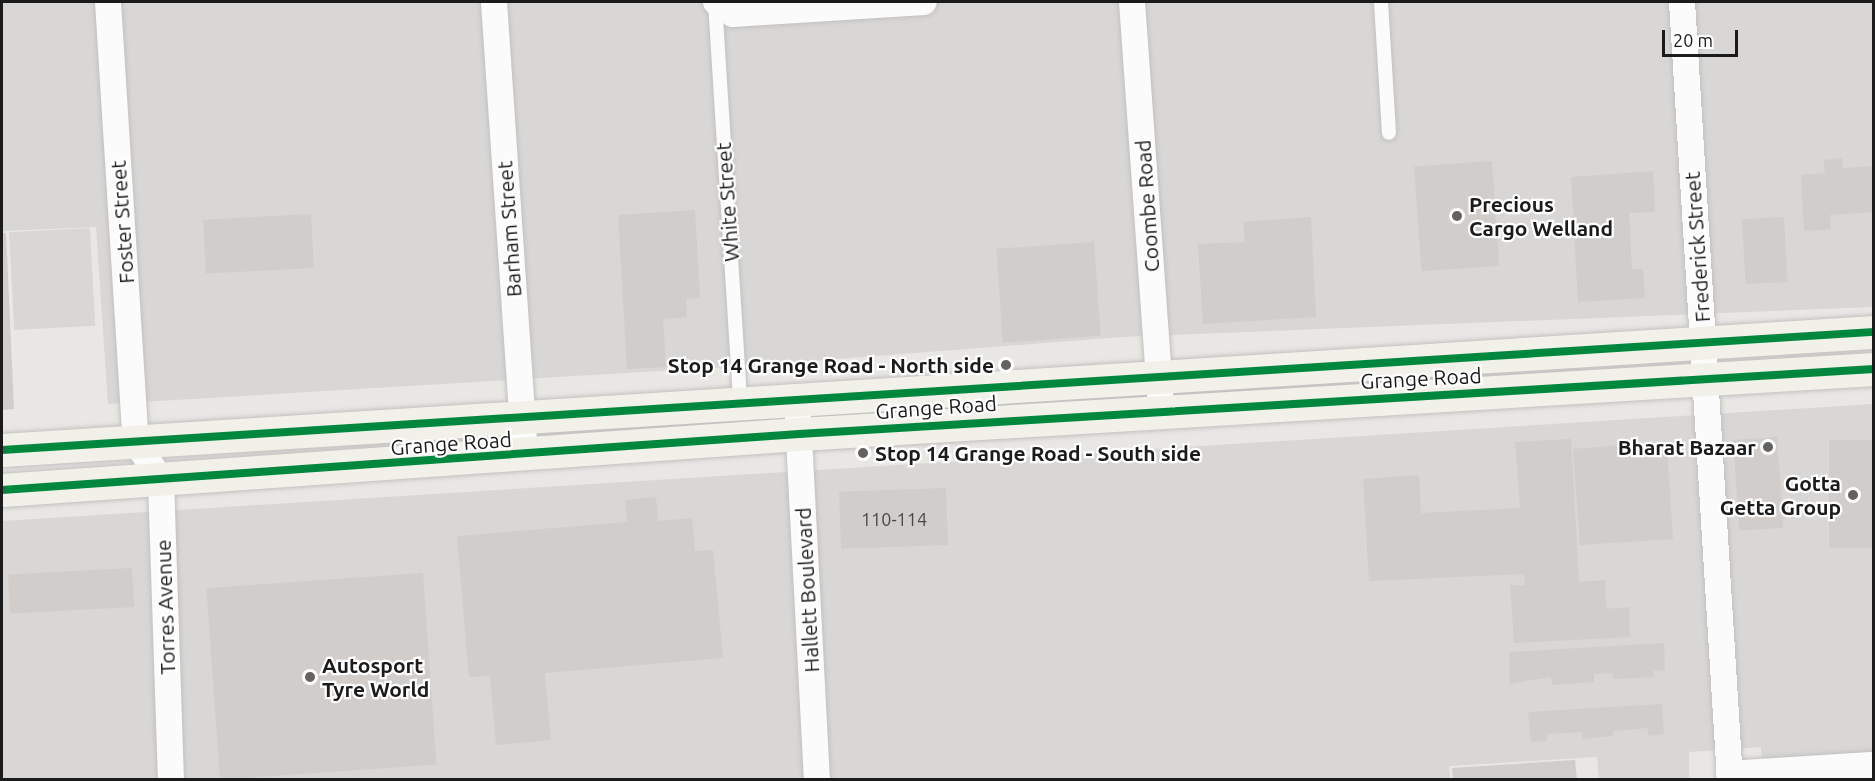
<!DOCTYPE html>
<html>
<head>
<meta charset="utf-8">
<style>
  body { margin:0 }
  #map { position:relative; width:1875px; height:781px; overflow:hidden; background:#e9e7e4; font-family:Ubuntu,sans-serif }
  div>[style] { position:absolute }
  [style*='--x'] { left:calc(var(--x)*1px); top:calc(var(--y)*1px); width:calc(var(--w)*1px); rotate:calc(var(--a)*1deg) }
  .residential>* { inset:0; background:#d8d7d5; transform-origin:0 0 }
  .building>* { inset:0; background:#d0cdcb; transform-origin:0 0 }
  .roads { filter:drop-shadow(0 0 2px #c2c1c0) drop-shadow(0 0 2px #c2c1c0) }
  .service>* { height:14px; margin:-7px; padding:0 7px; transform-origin:7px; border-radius:7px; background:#fcfbfb }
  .minor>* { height:26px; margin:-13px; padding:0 13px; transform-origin:13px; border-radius:13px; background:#fcfbfb }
  .secondary>* { height:33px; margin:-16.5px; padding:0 16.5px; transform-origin:16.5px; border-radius:16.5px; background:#f2f1e9 }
  .cycleway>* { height:8px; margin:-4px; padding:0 4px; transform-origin:4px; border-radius:4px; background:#00873e }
  .dots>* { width:16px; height:16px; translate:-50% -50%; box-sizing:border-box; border:3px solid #fff; border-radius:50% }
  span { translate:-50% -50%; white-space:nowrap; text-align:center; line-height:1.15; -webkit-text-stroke:4.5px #fff; paint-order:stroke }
  .number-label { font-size:18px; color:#484847 }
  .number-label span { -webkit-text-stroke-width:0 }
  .street-label { font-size:21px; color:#1b1b1b }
  .poi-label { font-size:21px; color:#1b1b1b; font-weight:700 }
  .left { translate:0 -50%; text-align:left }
  .right { translate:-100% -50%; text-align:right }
  .frame { position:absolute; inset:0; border:3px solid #1b1b1b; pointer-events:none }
  .scale { position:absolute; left:1662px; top:30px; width:76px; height:27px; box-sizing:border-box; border:3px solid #1b1b1b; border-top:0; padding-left:8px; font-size:18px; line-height:21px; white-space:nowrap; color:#1b1b1b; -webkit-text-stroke:4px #fff; paint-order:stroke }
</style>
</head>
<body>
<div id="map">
  <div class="residential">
    <div style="clip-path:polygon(2px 2px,1873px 2px,1873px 307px,1122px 337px,759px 365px,108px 404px,96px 227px,2px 231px)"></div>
    <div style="left:90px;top:228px;width:98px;height:81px;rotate:87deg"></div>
    <div style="clip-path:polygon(1873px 404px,1873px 779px,1763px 779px,1761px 747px,1689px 752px,1689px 780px,1599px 779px,1597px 757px,1449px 766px,1450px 780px,2px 780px,2px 521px)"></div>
  </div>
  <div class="building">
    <div style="clip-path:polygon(1842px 158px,1843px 168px,1874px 166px,1874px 212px,1830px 215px,1831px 229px,1804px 231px,1801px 175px,1825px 173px,1824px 160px)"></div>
    <div style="left:1492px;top:161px;width:105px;height:78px;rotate:86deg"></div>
    <div style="clip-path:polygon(1653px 171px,1655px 212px,1629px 213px,1632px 269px,1643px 269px,1645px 298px,1578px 302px,1571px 177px)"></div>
    <div style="clip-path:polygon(695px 210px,700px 298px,686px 299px,687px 317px,663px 319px,666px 367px,627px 369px,618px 215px)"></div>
    <div style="left:311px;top:214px;width:54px;height:108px;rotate:87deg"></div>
    <div style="clip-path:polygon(1311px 217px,1316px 317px,1203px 324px,1198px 244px,1245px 242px,1243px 222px)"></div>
    <div style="left:1784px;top:217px;width:65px;height:42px;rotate:87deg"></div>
    <div style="clip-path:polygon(2px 233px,6px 233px,14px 409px,2px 410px)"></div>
    <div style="left:1094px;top:242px;width:94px;height:98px;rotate:86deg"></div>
    <div style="left:1777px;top:437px;width:91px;height:44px;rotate:86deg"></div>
    <div style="clip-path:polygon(1571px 439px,1579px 582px,1605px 580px,1606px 609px,1629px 607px,1630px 637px,1514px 643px,1510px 585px,1525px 585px,1524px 574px,1369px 581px,1363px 479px,1419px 475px,1421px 513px,1520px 508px,1515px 442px)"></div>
    <div style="left:1874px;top:440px;width:108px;height:45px;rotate:90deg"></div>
    <div style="clip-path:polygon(1621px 445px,1621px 452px,1667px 448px,1673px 539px,1580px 545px,1573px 449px)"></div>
    <div style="left:946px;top:488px;width:57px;height:107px;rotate:88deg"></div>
    <div style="clip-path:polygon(656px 497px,658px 521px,692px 518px,695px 551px,713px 550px,723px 658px,545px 673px,551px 740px,496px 745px,490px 676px,469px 677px,457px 536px,627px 522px,625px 500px)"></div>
    <div style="left:132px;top:568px;width:39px;height:124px;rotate:87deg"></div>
    <div style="left:423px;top:573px;width:192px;height:217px;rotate:86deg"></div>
    <div style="clip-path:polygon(1664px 643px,1665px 670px,1653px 671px,1654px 677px,1613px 679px,1613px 673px,1594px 674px,1594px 682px,1552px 685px,1551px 677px,1510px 684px,1509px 652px)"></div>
    <div style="clip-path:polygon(1662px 704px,1664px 734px,1648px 736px,1648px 728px,1613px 731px,1613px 736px,1582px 739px,1582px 732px,1547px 734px,1547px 741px,1531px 742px,1528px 712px)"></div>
    <div style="clip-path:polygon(1575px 760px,1577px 780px,1453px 780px,1452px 768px)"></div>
  </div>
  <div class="roads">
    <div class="service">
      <div style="--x:715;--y:2;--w:402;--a:86.4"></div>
      <div style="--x:1381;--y:2;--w:131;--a:86.5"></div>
    </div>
    <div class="minor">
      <div style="--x:108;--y:2;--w:441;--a:86.4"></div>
      <div style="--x:136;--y:442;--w:45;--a:56.7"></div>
      <div style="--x:161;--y:480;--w:300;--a:88.1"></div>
      <div style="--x:494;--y:2;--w:455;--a:86.1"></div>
      <div style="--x:716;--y:2;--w:21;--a:35"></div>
      <div style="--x:733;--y:14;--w:191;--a:-3.6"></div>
      <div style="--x:1132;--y:2;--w:395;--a:85.9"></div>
      <div style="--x:1682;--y:2;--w:779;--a:86.47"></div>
      <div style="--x:797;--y:400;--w:381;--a:87"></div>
      <div style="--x:1729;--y:774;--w:145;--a:-3.6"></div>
    </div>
    <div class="secondary">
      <div style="--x:2;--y:450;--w:1876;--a:-3.61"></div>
      <div style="--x:2;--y:490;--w:799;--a:-4.02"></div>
      <div style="--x:799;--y:434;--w:1077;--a:-3.46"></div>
    </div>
  </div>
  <div class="cycleway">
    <div style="--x:2;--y:450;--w:1876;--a:-3.61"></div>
    <div style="--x:2;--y:490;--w:799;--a:-4.02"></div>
    <div style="--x:799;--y:434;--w:1077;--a:-3.46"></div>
  </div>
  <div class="dots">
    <div style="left:1457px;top:216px;background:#636261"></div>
    <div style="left:1006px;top:365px;background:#636261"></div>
    <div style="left:1768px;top:447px;background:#636261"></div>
    <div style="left:863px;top:453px;background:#636261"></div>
    <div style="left:1853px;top:495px;background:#636261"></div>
    <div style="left:310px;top:677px;background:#636261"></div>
  </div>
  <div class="number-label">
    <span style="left:894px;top:519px">110-114</span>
  </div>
  <div class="street-label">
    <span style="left:727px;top:202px;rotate:-94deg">White Street</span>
    <span style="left:1147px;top:206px;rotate:-94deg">Coombe Road</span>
    <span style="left:122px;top:222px;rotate:-94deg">Foster Street</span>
    <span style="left:509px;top:229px;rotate:-94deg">Barham Street</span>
    <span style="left:1697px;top:247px;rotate:-94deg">Frederick Street</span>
    <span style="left:1421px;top:378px;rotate:-3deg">Grange Road</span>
    <span style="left:936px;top:407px;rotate:-4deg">Grange Road</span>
    <span style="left:451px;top:443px;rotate:-4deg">Grange Road</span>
    <span style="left:807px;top:590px;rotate:-93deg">Hallett Boulevard</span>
    <span style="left:165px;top:607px;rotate:-92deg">Torres Avenue</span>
  </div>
  <div class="poi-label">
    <span class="left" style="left:1469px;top:216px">Precious<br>Cargo Welland</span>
    <span class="right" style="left:994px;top:365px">Stop 14 Grange Road - North side</span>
    <span class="right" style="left:1756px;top:447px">Bharat Bazaar</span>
    <span class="left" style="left:875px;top:453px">Stop 14 Grange Road - South side</span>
    <span class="right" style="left:1841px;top:495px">Gotta<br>Getta Group</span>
    <span class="left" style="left:322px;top:677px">Autosport<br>Tyre World</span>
  </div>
  <div class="frame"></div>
  <div class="scale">20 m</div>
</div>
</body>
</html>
